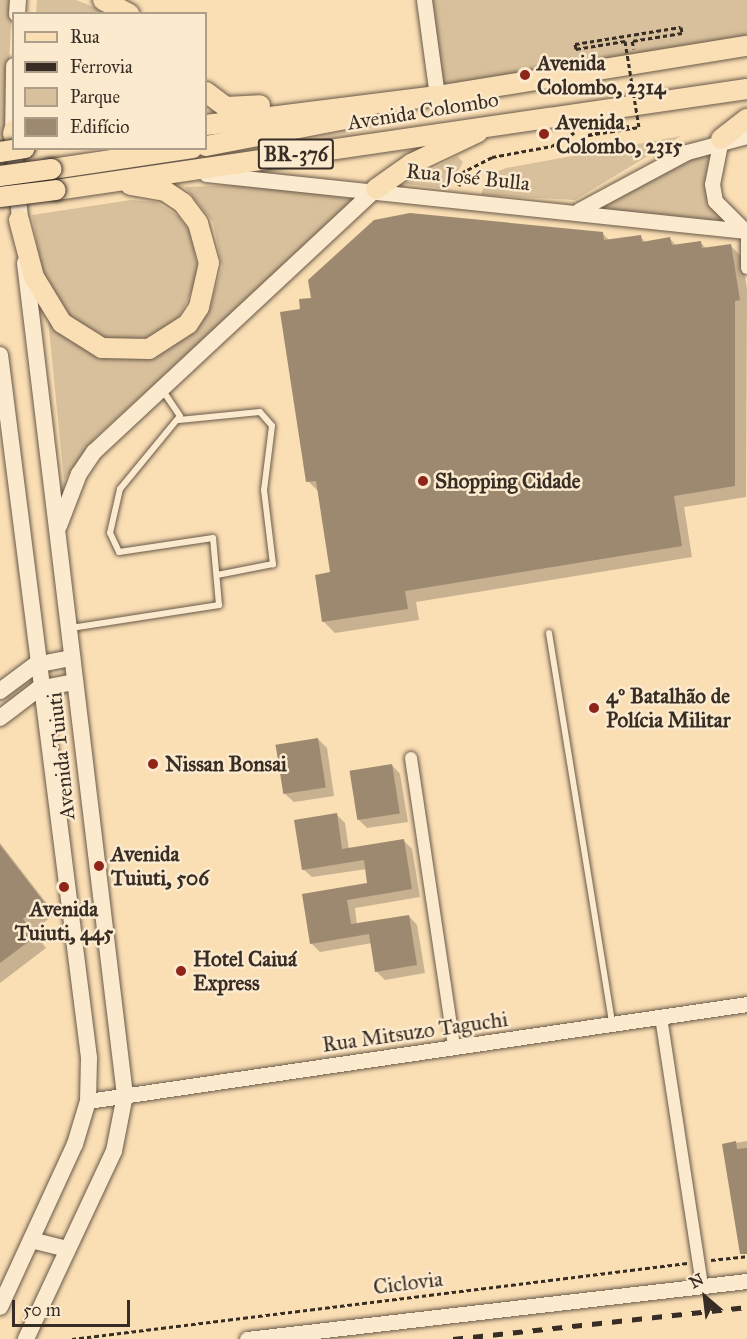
<!DOCTYPE html>
<html>
<head>
<meta charset="utf-8">
<style>
  body { margin:0 }
  #map { position:relative; width:747px; height:1339px; overflow:hidden; background:#fadeb4; font-family:"IM FELL Great Primer",serif }
  div>[style] { position:absolute }
  [style*='--x'] { left:calc(var(--x)*1px); top:calc(var(--y)*1px); width:calc(var(--w)*1px); rotate:calc(var(--a)*1deg) }
  .green>* { inset:0; background:#d9c09c }
  .shadow>* { inset:0; background:#0003 }
  .building>* { inset:0; background:#9c896f; transform-origin:0 0 }
  .path>* { height:3px; margin-top:-1.5px; transform-origin:0; background:repeating-linear-gradient(90deg,#372d25 0 4.5px,transparent 0 7.5px) }
  .roads { filter:drop-shadow(0 0 2px #685949) drop-shadow(0 0 2px #685949) }
  .service>* { height:6px; margin:-3px; padding:0 3px; transform-origin:3px; border-radius:3px; background:#fceace }
  .minor>* { height:12px; margin:-6px; padding:0 6px; transform-origin:6px; border-radius:6px; background:#fceace }
  .tertiary>* { height:15px; margin:-7.5px; padding:0 7.5px; transform-origin:7.5px; border-radius:7.5px; background:#fceace }
  .secondary>* { height:16px; margin:-8px; padding:0 8px; transform-origin:8px; border-radius:8px; background:#fceace }
  .primary>* { height:20px; margin:-10px; padding:0 10px; transform-origin:10px; border-radius:10px; background:#fadeb4 }
  .rail>* { height:4.5px; margin-top:-2.25px; transform-origin:0; background:repeating-linear-gradient(90deg,#372d25 0 10px,transparent 0 20px) }
  .path-bridge>* { height:3px; margin-top:-1.5px; transform-origin:0; background:repeating-linear-gradient(90deg,#372d25 0 4.5px,transparent 0 7.5px) }
  .bridges { filter:drop-shadow(0 0 2px #372d25) drop-shadow(0 0 2px #372d25) }
  .primary-bridge>* { height:20px; margin:-10px; padding:0 10px; transform-origin:10px; border-radius:10px; background:#fadeb4 }
  .dots>* { width:16px; height:16px; translate:-50% -50%; box-sizing:border-box; border:3px solid #fceace; border-radius:50% }
  span { translate:-50% -50%; white-space:nowrap; text-align:center; line-height:1.15; -webkit-text-stroke:5px #fceace; paint-order:stroke }
  .shield-label span { padding:2px 4px; background:#fceace; border:2px solid; border-radius:4px; -webkit-text-stroke-width:0 }
  .shield-label { font-size:20px; color:#372d25; font-weight:700 }
  .poi-label { font-size:21px; color:#372d25; font-weight:700 }
  .left { translate:0 -50%; text-align:left }
  .street-label { font-size:21px; color:#372d25 }
  .legend { position:absolute; left:12px; top:12px; width:195px; height:138px; box-sizing:border-box; background:#fceace; border:2px solid #ad9e8a; margin:0; padding:8px 10px; list-style:none; font-size:18px; color:#372d25 }
  .legend li { display:flex; align-items:center; gap:12px; height:30px }
  .legend b { width:30px; border:2px solid #ad9e8a }
  .north { position:absolute; left:675px; top:1267px; width:60px; height:60px; -webkit-text-stroke:4px #fceace; paint-order:stroke; rotate:332deg; font-size:16px; font-weight:700; line-height:24px; text-align:center; color:#372d25 }
  .north::after { content:''; display:block; margin:auto; width:21px; height:27px; background:#372d25; clip-path:polygon(50% 0,100% 100%,50% 72%,0 100%) }
  .scale { position:absolute; left:12px; top:1300px; width:118px; height:27px; box-sizing:border-box; border:3px solid #372d25; border-top:0; padding-left:8px; font-size:18px; line-height:21px; white-space:nowrap; color:#372d25; -webkit-text-stroke:4px #fceace; paint-order:stroke }
</style>
</head>
<body>
<div id="map">
  <div class="green">
    <div style="clip-path:polygon(0 0,13px 0,4px 137px,0 137px)"></div>
    <div style="clip-path:polygon(37px 0,76px 0,109px 13px,36px 14px)"></div>
    <div style="clip-path:polygon(425px 0,747px 0,747px 41px,437px 96px)"></div>
    <div style="clip-path:polygon(681px 136px,575px 200px,481px 195px,488px 175px,506px 168px)"></div>
    <div style="clip-path:polygon(721px 139px,712px 183px,731px 222px,579px 210px)"></div>
    <div style="clip-path:polygon(457px 156px,463px 162px,449px 189px,405px 184px)"></div>
    <div style="clip-path:polygon(260px 184px,357px 200px,96px 437px,64px 480px,48px 319px,66px 334px,160px 351px,180px 341px,209px 310px,222px 267px,213px 222px,185px 187px)"></div>
    <div style="clip-path:polygon(131px 200px,156px 202px,178px 216px,191px 233px,199px 277px,179px 317px,154px 335px,128px 342px,99px 339px,76px 325px,44px 283px,32px 215px)"></div>
  </div>
  <div class="shadow">
    <div style="clip-path:polygon(602px 233px,610px 241px,640px 236px,646px 243px,670px 239px,677px 246px,700px 242px,707px 249px,730px 245px,742px 257px,747px 289px,746px 497px,684px 507px,692px 557px,416px 602px,419px 620px,335px 633px,324px 622px,332px 573px,319px 492px,308px 481px,302px 310px)"></div>
    <div style="clip-path:polygon(318px 739px,327px 748px,334px 796px,294px 802px,285px 794px)"></div>
    <div style="clip-path:polygon(392px 765px,400px 774px,408px 822px,367px 828px,359px 820px,351px 772px)"></div>
    <div style="clip-path:polygon(336px 814px,345px 823px,349px 850px,404px 841px,412px 849px,420px 897px,355px 908px,357px 925px,409px 916px,417px 925px,425px 973px,385px 980px,376px 971px,372px 943px,320px 952px,311px 943px,304px 895px,369px 884px,367px 869px,312px 877px,303px 869px)"></div>
    <div style="clip-path:polygon(0 843px,55px 914px,33px 931px,46px 948px,0 983px)"></div>
    <div style="clip-path:polygon(747px 1141px,747px 1244px,723px 1145px)"></div>
  </div>
  <div class="building">
    <div style="clip-path:polygon(410px 213px,603px 232px,604px 240px,641px 235px,642px 242px,670px 237px,672px 245px,701px 241px,702px 248px,731px 244px,740px 300px,735px 301px,735px 486px,674px 496px,682px 546px,405px 591px,408px 609px,322px 622px,315px 575px,330px 572px,316px 481px,306px 482px,280px 312px,300px 309px,299px 299px,311px 298px,308px 280px,374px 220px)"></div>
    <div style="left:318px;top:738px;width:50px;height:43px;rotate:81deg"></div>
    <div style="left:392px;top:764px;width:50px;height:43px;rotate:81deg"></div>
    <div style="clip-path:polygon(337px 813px,342px 849px,404px 839px,412px 889px,347px 900px,351px 924px,409px 915px,417px 965px,375px 972px,369px 934px,310px 944px,302px 894px,367px 883px,364px 860px,302px 870px,294px 820px)"></div>
    <div style="clip-path:polygon(0 845px,44px 902px,23px 919px,36px 936px,0 963px)"></div>
    <div style="clip-path:polygon(736px 1141px,737px 1149px,747px 1148px,747px 1254px,740px 1254px,722px 1144px)"></div>
  </div>
  <div class="path">
    <div style="--x:625;--y:41;--w:50;--a:170.7"></div>
    <div style="--x:576;--y:49;--w:5;--a:-101"></div>
    <div style="--x:575;--y:44;--w:107;--a:-9.1"></div>
    <div style="--x:681;--y:27;--w:6;--a:81"></div>
    <div style="--x:682;--y:33;--w:51;--a:170.9"></div>
    <div style="--x:632;--y:41;--w:8;--a:76"></div>
    <div style="--x:629;--y:126;--w:42;--a:167.6"></div>
    <div style="--x:588;--y:135;--w:52;--a:-8.9"></div>
    <div style="--x:459;--y:186;--w:13;--a:-81"></div>
    <div style="--x:461;--y:173;--w:35;--a:-27"></div>
    <div style="--x:492;--y:157;--w:61;--a:-10.4"></div>
    <div style="--x:552;--y:146;--w:26;--a:-31"></div>
    <div style="--x:711;--y:1260;--w:36;--a:-6"></div>
    <div style="--x:72;--y:1339;--w:620;--a:-7.04"></div>
  </div>
  <div class="roads">
    <div class="service">
      <div style="--x:179;--y:420;--w:81;--a:-5.6"></div>
      <div style="--x:260;--y:412;--w:18;--a:49"></div>
      <div style="--x:272;--y:426;--w:64;--a:97.1"></div>
      <div style="--x:264;--y:490;--w:75;--a:83.1"></div>
      <div style="--x:273;--y:564;--w:57;--a:168.9"></div>
      <div style="--x:71;--y:628;--w:150;--a:-8.8"></div>
      <div style="--x:219;--y:605;--w:67;--a:-95.1"></div>
      <div style="--x:213;--y:538;--w:95;--a:171.5"></div>
      <div style="--x:119;--y:552;--w:21;--a:-115"></div>
      <div style="--x:110;--y:533;--w:45;--a:-77.2"></div>
      <div style="--x:120;--y:489;--w:94;--a:-50.6"></div>
      <div style="--x:180;--y:416;--w:32;--a:-124"></div>
      <div style="--x:549;--y:633;--w:395;--a:80.8"></div>
    </div>
    <div class="minor">
      <div style="--x:747;--y:231;--w:37;--a:90"></div>
      <div style="--x:411;--y:758;--w:292;--a:81.5"></div>
      <div style="--x:661;--y:1017;--w:272;--a:81.3"></div>
    </div>
    <div class="tertiary">
      <div style="--x:424;--y:0;--w:97;--a:82.3"></div>
      <div style="--x:721;--y:139;--w:46;--a:101.3"></div>
      <div style="--x:712;--y:184;--w:17;--a:80"></div>
      <div style="--x:715;--y:201;--w:40;--a:45"></div>
      <div style="--x:206;--y:174;--w:543;--a:6.03"></div>
      <div style="--x:579;--y:210;--w:123;--a:-28.2"></div>
      <div style="--x:687;--y:152;--w:62;--a:-14.9"></div>
      <div style="--x:88;--y:1101;--w:666;--a:-8.37"></div>
      <div style="--x:247;--y:1339;--w:503;--a:-6.62"></div>
    </div>
    <div class="secondary">
      <div style="--x:17;--y:14;--w:14;--a:-86"></div>
      <div style="--x:13;--y:142;--w:76;--a:-89.2"></div>
      <div style="--x:14;--y:148;--w:83;--a:85.2"></div>
      <div style="--x:25;--y:263;--w:838;--a:83.15"></div>
      <div style="--x:125;--y:1095;--w:57;--a:101.1"></div>
      <div style="--x:114;--y:1151;--w:208;--a:115.1"></div>
      <div style="--x:0;--y:355;--w:709;--a:82.78"></div>
      <div style="--x:89;--y:1058;--w:43;--a:91.3"></div>
      <div style="--x:88;--y:1101;--w:45;--a:106.8"></div>
      <div style="--x:75;--y:1144;--w:179;--a:114.7"></div>
      <div style="--x:59;--y:526;--w:56;--a:-69"></div>
      <div style="--x:79;--y:474;--w:27;--a:-56"></div>
      <div style="--x:94;--y:452;--w:386;--a:-43"></div>
      <div style="--x:0;--y:691;--w:44;--a:-36.6"></div>
      <div style="--x:35;--y:665;--w:38;--a:-11"></div>
      <div style="--x:0;--y:718;--w:48;--a:-37.3"></div>
      <div style="--x:38;--y:689;--w:38;--a:-11"></div>
      <div style="--x:31;--y:1240;--w:37;--a:14"></div>
    </div>
    <div class="primary">
      <div style="--x:103;--y:0;--w:30;--a:28"></div>
      <div style="--x:206;--y:92;--w:25;--a:37"></div>
      <div style="--x:226;--y:107;--w:34;--a:-3"></div>
      <div style="--x:206;--y:125;--w:233;--a:-7.2"></div>
      <div style="--x:437;--y:96;--w:314;--a:-9.2"></div>
      <div style="--x:13;--y:134;--w:4;--a:-76"></div>
      <div style="--x:721;--y:139;--w:33;--a:-38"></div>
      <div style="--x:206;--y:146;--w:162;--a:-11"></div>
      <div style="--x:52;--y:169;--w:142;--a:-8.5"></div>
      <div style="--x:376;--y:189;--w:43;--a:-35.5"></div>
      <div style="--x:411;--y:164;--w:74;--a:-25.5"></div>
      <div style="--x:56;--y:190;--w:698;--a:-8.32"></div>
      <div style="--x:19;--y:220;--w:59;--a:75.3"></div>
      <div style="--x:34;--y:277;--w:54;--a:58.7"></div>
      <div style="--x:62;--y:323;--w:47;--a:32"></div>
      <div style="--x:102;--y:348;--w:47;--a:1.2"></div>
      <div style="--x:149;--y:349;--w:46;--a:-32.7"></div>
      <div style="--x:188;--y:324;--w:20;--a:-57"></div>
      <div style="--x:199;--y:307;--w:45;--a:-77.2"></div>
      <div style="--x:209;--y:263;--w:41;--a:-105.4"></div>
      <div style="--x:198;--y:223;--w:25;--a:-127"></div>
      <div style="--x:183;--y:203;--w:22;--a:-146"></div>
      <div style="--x:165;--y:191;--w:35;--a:-170"></div>
    </div>
  </div>
  <div class="rail">
    <div style="--x:453;--y:1339;--w:296;--a:-6.2"></div>
  </div>
  <div class="path-bridge">
    <div style="--x:625;--y:41;--w:87;--a:80.8"></div>
  </div>
  <div class="bridges">
    <div class="primary-bridge">
      <div style="--x:0;--y:152;--w:25;--a:-9"></div>
      <div style="--x:0;--y:176;--w:52;--a:-7.7"></div>
      <div style="--x:0;--y:197;--w:56;--a:-7.1"></div>
    </div>
  </div>
  <div class="dots">
    <div style="left:525px;top:75px;background:#8f2418"></div>
    <div style="left:544px;top:134px;background:#8f2418"></div>
    <div style="left:423px;top:481px;background:#8f2418"></div>
    <div style="left:594px;top:708px;background:#8f2418"></div>
    <div style="left:153px;top:764px;background:#8f2418"></div>
    <div style="left:99px;top:866px;background:#8f2418"></div>
    <div style="left:64px;top:887px;background:#8f2418"></div>
    <div style="left:181px;top:971px;background:#8f2418"></div>
  </div>
  <div class="shield-label">
    <span style="left:296px;top:154px">BR-376</span>
  </div>
  <div class="poi-label">
    <span class="left" style="left:537px;top:75px">Avenida<br>Colombo, 2314</span>
    <span class="left" style="left:556px;top:134px">Avenida<br>Colombo, 2315</span>
    <span class="left" style="left:435px;top:481px">Shopping Cidade</span>
    <span class="left" style="left:606px;top:708px">4º Batalhão de<br>Polícia Militar</span>
    <span class="left" style="left:165px;top:764px">Nissan Bonsai</span>
    <span class="left" style="left:111px;top:866px">Avenida<br>Tuiuti, 506</span>
    <span style="left:64px;top:921px">Avenida<br>Tuiuti, 445</span>
    <span class="left" style="left:193px;top:971px">Hotel Caiuá<br>Express</span>
  </div>
  <div class="street-label">
    <span style="left:423px;top:111px;rotate:-9deg">Avenida Colombo</span>
    <span style="left:468px;top:177px;rotate:6deg">Rua José Bulla</span>
    <span style="left:61px;top:756px;rotate:-96deg">Avenida Tuiuti</span>
    <span style="left:415px;top:1032px;rotate:-8deg">Rua Mitsuzo Taguchi</span>
    <span style="left:408px;top:1283px;rotate:-7deg">Ciclovia</span>
  </div>
  <ul class="legend">
  <li><b style="height:8px;background:#fadeb4"></b>Rua</li>
  <li><b style="height:8px;background:#372d25"></b>Ferrovia</li>
  <li><b style="height:16px;background:#d9c09c"></b>Parque</li>
  <li><b style="height:16px;background:#9c896f"></b>Edifício</li>
  </ul>
  <div class="north">N</div>
  <div class="scale">50 m</div>
</div>
</body>
</html>
